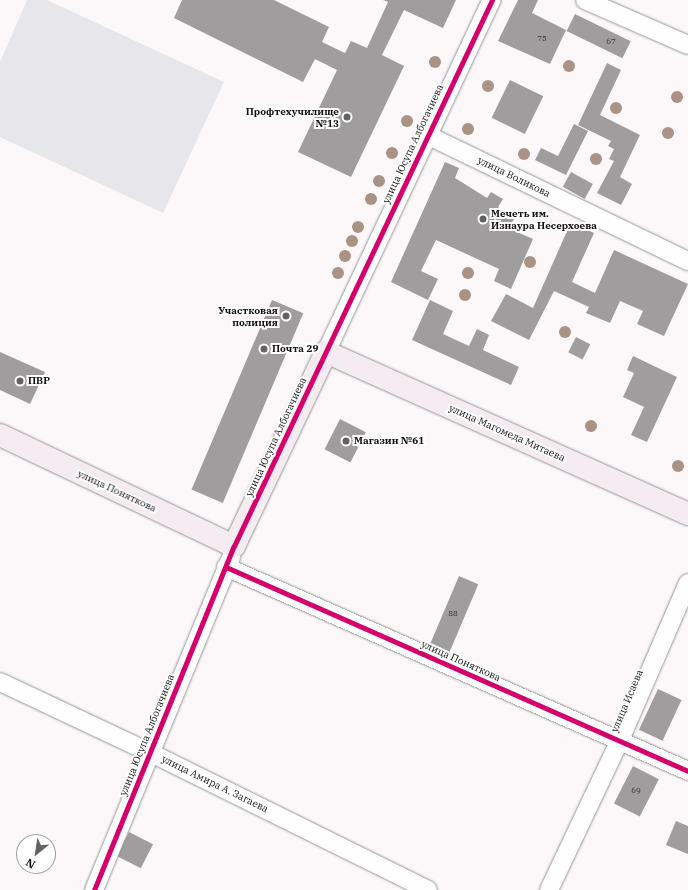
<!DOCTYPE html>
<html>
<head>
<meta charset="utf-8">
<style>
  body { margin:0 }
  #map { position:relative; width:688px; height:890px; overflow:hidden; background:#fcf8fa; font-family:"IBM Plex Serif",serif }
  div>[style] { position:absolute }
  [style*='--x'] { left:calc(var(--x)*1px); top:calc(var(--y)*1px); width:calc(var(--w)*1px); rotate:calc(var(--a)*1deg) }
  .industrial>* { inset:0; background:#e7e7eb }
  .building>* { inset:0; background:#a09d9f; transform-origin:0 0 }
  .roads { filter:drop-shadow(0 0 1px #979596) drop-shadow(0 0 1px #979596) }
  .street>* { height:18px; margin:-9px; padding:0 9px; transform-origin:9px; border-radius:9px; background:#fffefe }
  .secondary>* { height:22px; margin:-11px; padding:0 11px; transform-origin:11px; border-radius:11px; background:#f5ecf1 }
  .cycleway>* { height:5px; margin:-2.5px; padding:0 2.5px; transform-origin:2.5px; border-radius:2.5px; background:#d6006c }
  .trees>* { width:12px; height:12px; margin:-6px; border-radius:50%; background:#aa9384 }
  .dots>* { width:11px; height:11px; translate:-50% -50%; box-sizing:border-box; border:2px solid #fff; border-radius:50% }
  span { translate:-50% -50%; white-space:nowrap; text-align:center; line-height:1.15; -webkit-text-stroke:4px #fff; paint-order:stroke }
  .number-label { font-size:8px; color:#353434 }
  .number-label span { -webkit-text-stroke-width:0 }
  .poi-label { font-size:10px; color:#111; font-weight:700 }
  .right { translate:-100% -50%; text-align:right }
  .left { translate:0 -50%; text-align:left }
  .street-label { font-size:10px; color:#111 }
  .north { position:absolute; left:16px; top:834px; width:40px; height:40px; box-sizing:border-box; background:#fff; border:1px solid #a0a0a0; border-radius:50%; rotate:210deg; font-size:11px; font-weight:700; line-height:16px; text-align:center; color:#111 }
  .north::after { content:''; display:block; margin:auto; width:14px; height:18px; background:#636263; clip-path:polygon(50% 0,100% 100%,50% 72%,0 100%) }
</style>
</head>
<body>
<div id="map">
  <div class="industrial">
    <div style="clip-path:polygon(27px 0,47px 0,224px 82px,163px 213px,0 137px,0 62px)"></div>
  </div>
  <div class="building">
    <div style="clip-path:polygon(182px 0,274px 0,329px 27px,322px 42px,345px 53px,351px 41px,367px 48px,388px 2px,383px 0,456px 0,443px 28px,404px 10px,382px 55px,404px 66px,351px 177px,298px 152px,337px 70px,315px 59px,303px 82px,174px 18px)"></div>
    <div style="clip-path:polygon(518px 0,538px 0,532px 13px,566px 30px,550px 64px,498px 41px)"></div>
    <div style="left:575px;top:14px;width:62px;height:19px;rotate:26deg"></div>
    <div style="clip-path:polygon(607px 63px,621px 70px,600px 115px,640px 135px,620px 177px,632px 184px,621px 205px,597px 193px,614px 161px,609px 159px,614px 149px,608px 146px,611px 141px,578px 125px)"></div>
    <div style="left:510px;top:80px;width:37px;height:42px;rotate:26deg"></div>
    <div style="clip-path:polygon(574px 124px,588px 131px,566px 175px,535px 160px,541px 148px,558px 156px)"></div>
    <div style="clip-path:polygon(445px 162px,459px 168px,455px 178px,487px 198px,491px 192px,503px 199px,498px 207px,515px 218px,508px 228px,533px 239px,511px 289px,494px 281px,499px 269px,436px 240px,421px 271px,438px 279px,428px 300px,391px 282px)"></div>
    <div style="left:571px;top:172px;width:25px;height:17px;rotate:29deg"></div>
    <div style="clip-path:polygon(571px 222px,594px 233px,572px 282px,595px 293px,614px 250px,688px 284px,664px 336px,637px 324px,643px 311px,620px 301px,610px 323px,586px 313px,589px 307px,554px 291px,529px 340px,491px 321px,506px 294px,533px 308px)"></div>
    <div style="left:272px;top:300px;width:34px;height:206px;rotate:23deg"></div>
    <div style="clip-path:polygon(430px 300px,453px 311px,443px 334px,469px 346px,477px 329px,489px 335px,483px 350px,519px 367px,511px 385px,412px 340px)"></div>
    <div style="left:576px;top:337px;width:16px;height:17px;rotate:27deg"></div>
    <div style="clip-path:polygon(0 352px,45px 372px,30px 404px,0 390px)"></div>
    <div style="clip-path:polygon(633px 356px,677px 377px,647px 442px,631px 435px,644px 407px,623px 397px,634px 373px,627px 370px)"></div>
    <div style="left:340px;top:419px;width:29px;height:34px;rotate:27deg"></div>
    <div style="left:459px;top:576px;width:21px;height:75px;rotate:23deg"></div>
    <div style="left:658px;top:689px;width:26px;height:45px;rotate:25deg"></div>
    <div style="left:633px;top:766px;width:29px;height:42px;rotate:27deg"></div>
    <div style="clip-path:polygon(676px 821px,688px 826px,688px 854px,666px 845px)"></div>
    <div style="left:129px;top:832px;width:27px;height:27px;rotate:27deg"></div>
  </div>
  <div class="roads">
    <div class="street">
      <div style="--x:585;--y:0;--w:112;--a:23.6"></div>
      <div style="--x:427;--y:135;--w:290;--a:25.8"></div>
      <div style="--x:326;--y:352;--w:389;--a:-64.8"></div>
      <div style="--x:226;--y:567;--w:505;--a:23.82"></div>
      <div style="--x:0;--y:682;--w:165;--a:25.2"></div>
      <div style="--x:149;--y:752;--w:311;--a:26.3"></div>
      <div style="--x:94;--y:890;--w:360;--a:-67.6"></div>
      <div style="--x:549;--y:890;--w:166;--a:-64.7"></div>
      <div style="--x:620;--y:740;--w:171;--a:-66.6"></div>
    </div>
    <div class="secondary">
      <div style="--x:0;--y:435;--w:259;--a:25.4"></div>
      <div style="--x:234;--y:546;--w:215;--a:-64.6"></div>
      <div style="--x:326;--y:352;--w:397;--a:24.1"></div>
    </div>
  </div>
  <div class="cycleway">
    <div style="--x:226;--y:567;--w:505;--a:23.82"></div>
    <div style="--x:94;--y:890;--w:371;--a:-67.9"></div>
    <div style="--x:234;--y:546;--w:604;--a:-64.71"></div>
  </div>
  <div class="trees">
    <div style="left:435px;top:62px"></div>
    <div style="left:569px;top:66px"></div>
    <div style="left:488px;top:86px"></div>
    <div style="left:677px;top:97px"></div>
    <div style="left:616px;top:108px"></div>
    <div style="left:407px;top:121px"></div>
    <div style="left:468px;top:129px"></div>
    <div style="left:668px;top:133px"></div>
    <div style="left:392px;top:153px"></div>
    <div style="left:524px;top:154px"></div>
    <div style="left:596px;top:159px"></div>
    <div style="left:379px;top:181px"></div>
    <div style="left:371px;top:199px"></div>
    <div style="left:358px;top:227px"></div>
    <div style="left:352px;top:241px"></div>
    <div style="left:345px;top:256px"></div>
    <div style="left:530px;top:262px"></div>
    <div style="left:338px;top:273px"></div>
    <div style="left:468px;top:273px"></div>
    <div style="left:465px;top:295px"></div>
    <div style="left:565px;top:332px"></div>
    <div style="left:591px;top:426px"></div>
    <div style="left:678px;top:466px"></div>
  </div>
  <div class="dots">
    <div style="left:347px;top:117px;background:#636263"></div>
    <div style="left:483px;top:219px;background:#636263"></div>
    <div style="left:286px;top:316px;background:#636263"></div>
    <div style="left:264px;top:349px;background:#636263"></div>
    <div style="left:20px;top:381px;background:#636263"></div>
    <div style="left:346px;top:441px;background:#636263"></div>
  </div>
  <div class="number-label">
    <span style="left:542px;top:39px">75</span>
    <span style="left:611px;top:42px">67</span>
    <span style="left:453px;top:614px">88</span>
    <span style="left:636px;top:791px">69</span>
  </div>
  <div class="poi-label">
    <span class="right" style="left:339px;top:117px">Профтехучилище<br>№13</span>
    <span class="left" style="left:491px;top:219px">Мечеть им.<br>Изнаура Несерхоева</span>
    <span class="right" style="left:278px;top:316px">Участковая<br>полиция</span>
    <span class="left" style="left:272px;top:349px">Почта 29</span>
    <span class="left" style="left:28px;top:381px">ПВР</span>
    <span class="left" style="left:354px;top:441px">Магазин №61</span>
  </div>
  <div class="street-label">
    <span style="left:413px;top:144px;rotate:-65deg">улица Юсупа Албогачиева</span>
    <span style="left:514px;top:177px;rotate:26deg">улица Воликова</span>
    <span style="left:507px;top:433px;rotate:24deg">улица Магомеда Митаева</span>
    <span style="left:276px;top:437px;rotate:-65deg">улица Юсупа Албогачиева</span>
    <span style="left:117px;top:491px;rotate:25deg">улица Поняткова</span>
    <span style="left:461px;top:661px;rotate:24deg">улица Поняткова</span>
    <span style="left:627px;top:701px;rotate:-67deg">улица Исаева</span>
    <span style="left:147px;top:735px;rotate:-68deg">улица Юсупа Албогачиева</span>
    <span style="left:215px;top:784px;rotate:26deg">улица Амира А. Загаева</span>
  </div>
  <div class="north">N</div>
</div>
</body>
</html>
